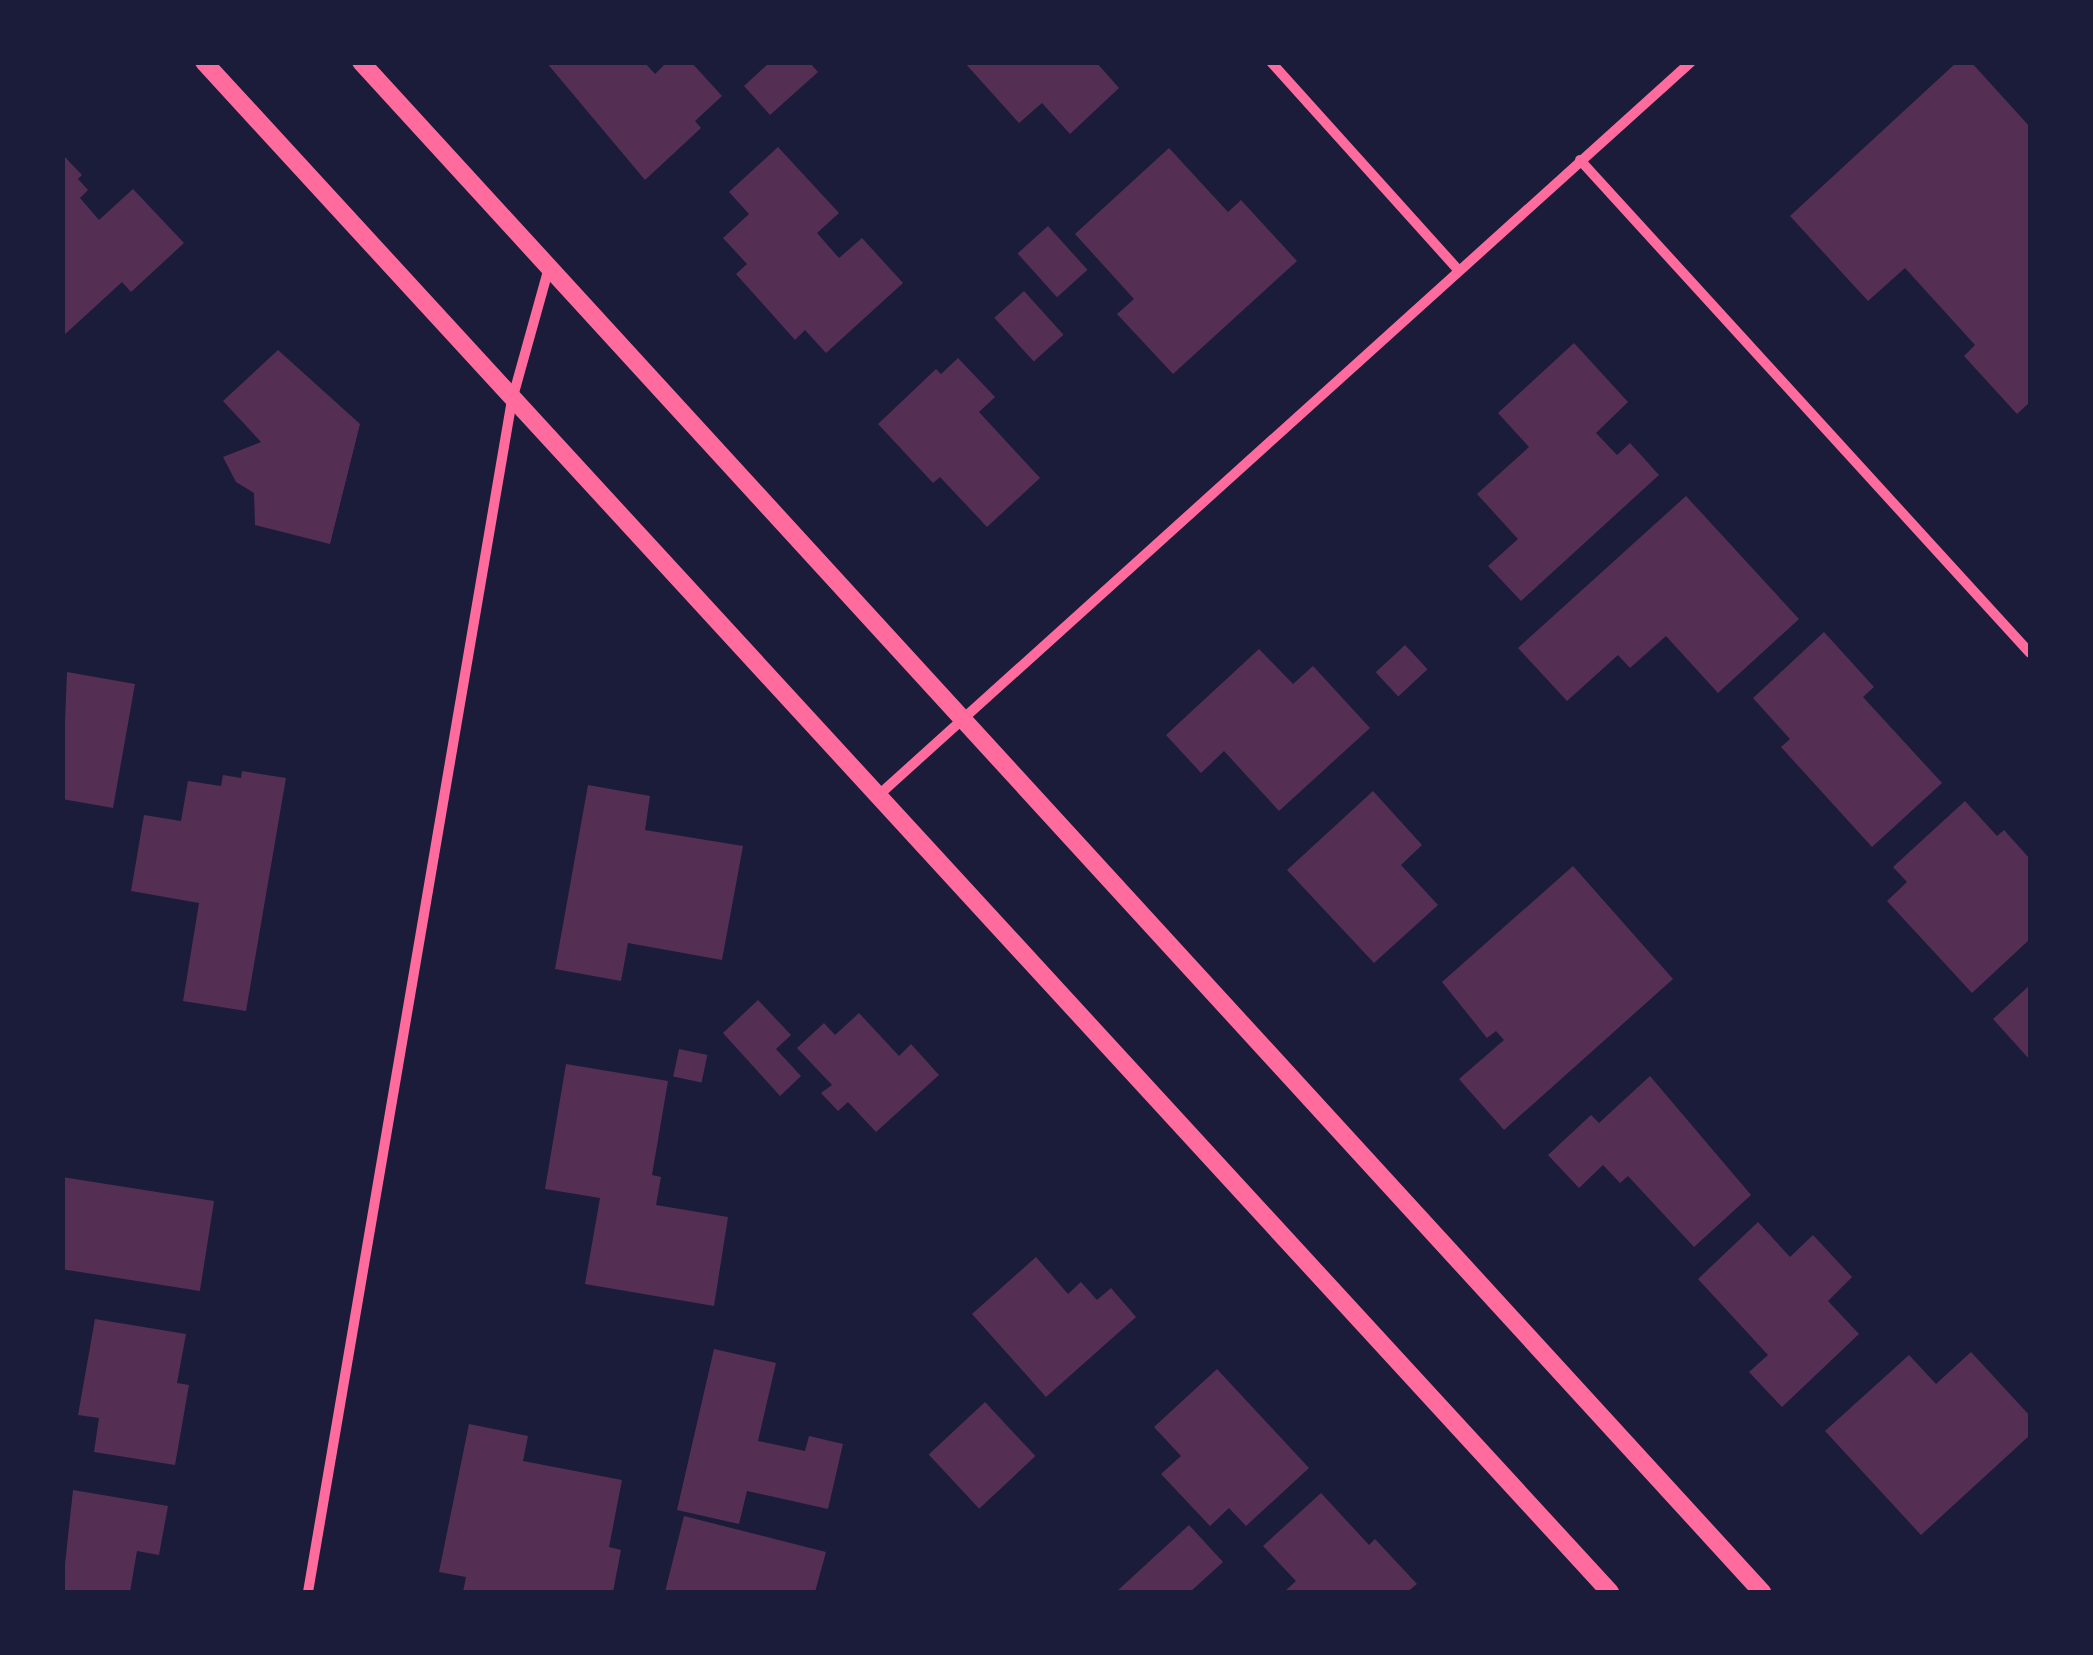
<!DOCTYPE html>
<html>
<head>
<meta charset="utf-8">
<style>
  body { margin:0 }
  #map { position:relative; width:2093px; height:1655px; overflow:hidden; background:#1b1b3a; font-family:"Sofia Sans Condensed",sans-serif }
  div>[style] { position:absolute }
  [style*='--x'] { left:calc(var(--x)*1px); top:calc(var(--y)*1px); width:calc(var(--w)*1px); rotate:calc(var(--a)*1deg) }
  .building>* { inset:0; background:#542f53; transform-origin:0 0 }
  .minor>* { height:10px; margin:-5px; padding:0 5px; transform-origin:5px; border-radius:5px; background:#ff6b9d }
  .tertiary>* { height:18px; margin:-9px; padding:0 9px; transform-origin:9px; border-radius:9px; background:#ff6b9d }
  span { translate:-50% -50%; white-space:nowrap; text-align:center; line-height:1.15; -webkit-text-stroke:9px #1b1b3a; paint-order:stroke }
  .frame { position:absolute; inset:0; border:65px solid #1b1b3a; pointer-events:none }
</style>
</head>
<body>
<div id="map">
  <div class="building">
    <div style="clip-path:polygon(546px 62px,644px 62px,655px 74px,667px 62px,691px 62px,722px 96px,695px 121px,701px 128px,645px 180px)"></div>
    <div style="clip-path:polygon(770px 62px,809px 62px,818px 72px,770px 115px,744px 86px)"></div>
    <div style="clip-path:polygon(964px 62px,1096px 62px,1119px 88px,1070px 134px,1042px 103px,1019px 123px)"></div>
    <div style="clip-path:polygon(1957px 62px,1971px 62px,2030px 127px,2030px 402px,2017px 414px,1964px 356px,1975px 345px,1905px 268px,1868px 301px,1790px 216px)"></div>
    <div style="clip-path:polygon(778px 147px,839px 213px,817px 233px,839px 258px,862px 238px,903px 283px,826px 353px,805px 330px,795px 340px,736px 274px,747px 264px,723px 238px,749px 214px,729px 192px)"></div>
    <div style="clip-path:polygon(1169px 148px,1228px 212px,1241px 200px,1297px 261px,1173px 374px,1117px 314px,1134px 299px,1075px 234px)"></div>
    <div style="clip-path:polygon(62px 154px,82px 175px,78px 179px,88px 190px,80px 198px,99px 220px,133px 189px,184px 243px,131px 292px,122px 282px,62px 337px)"></div>
    <div style="left:1048px;top:226px;width:59px;height:41px;rotate:48deg"></div>
    <div style="left:1024px;top:291px;width:59px;height:40px;rotate:48deg"></div>
    <div style="clip-path:polygon(1574px 343px,1628px 402px,1596px 433px,1617px 455px,1630px 443px,1659px 475px,1521px 601px,1488px 566px,1518px 539px,1477px 494px,1529px 447px,1498px 413px)"></div>
    <div style="clip-path:polygon(278px 350px,360px 424px,330px 544px,255px 525px,254px 493px,236px 482px,223px 457px,261px 442px,223px 401px)"></div>
    <div style="clip-path:polygon(958px 358px,995px 397px,979px 412px,1040px 478px,987px 527px,940px 477px,933px 483px,878px 424px,936px 369px,941px 374px)"></div>
    <div style="clip-path:polygon(1686px 496px,1799px 619px,1718px 693px,1666px 636px,1630px 668px,1618px 655px,1567px 701px,1518px 648px)"></div>
    <div style="clip-path:polygon(1824px 632px,1874px 687px,1863px 697px,1942px 783px,1872px 847px,1781px 747px,1790px 739px,1753px 698px)"></div>
    <div style="left:1405px;top:645px;width:33px;height:40px;rotate:47deg"></div>
    <div style="clip-path:polygon(1259px 649px,1293px 684px,1313px 666px,1370px 728px,1279px 811px,1224px 751px,1201px 773px,1166px 735px)"></div>
    <div style="clip-path:polygon(67px 672px,135px 684px,113px 808px,62px 799px)"></div>
    <div style="clip-path:polygon(242px 771px,286px 778px,246px 1011px,183px 1001px,199px 903px,131px 891px,144px 815px,181px 821px,188px 781px,221px 786px,223px 775px,241px 778px)"></div>
    <div style="clip-path:polygon(588px 785px,650px 796px,645px 830px,743px 846px,722px 960px,628px 943px,621px 981px,555px 969px)"></div>
    <div style="clip-path:polygon(1373px 791px,1422px 845px,1401px 865px,1438px 905px,1374px 963px,1287px 870px)"></div>
    <div style="clip-path:polygon(1965px 801px,1997px 836px,2004px 830px,2030px 859px,2030px 939px,1972px 993px,1887px 901px,1907px 882px,1893px 867px)"></div>
    <div style="clip-path:polygon(1573px 866px,1673px 979px,1504px 1130px,1459px 1079px,1504px 1040px,1496px 1031px,1487px 1038px,1442px 982px)"></div>
    <div style="clip-path:polygon(2030px 985px,2030px 1060px,1993px 1019px)"></div>
    <div style="clip-path:polygon(758px 1000px,791px 1035px,776px 1049px,801px 1076px,780px 1096px,723px 1033px)"></div>
    <div style="clip-path:polygon(859px 1013px,899px 1056px,911px 1044px,939px 1075px,876px 1132px,848px 1102px,838px 1111px,821px 1093px,832px 1085px,797px 1048px,824px 1023px,835px 1035px)"></div>
    <div style="left:679px;top:1049px;width:29px;height:28px;rotate:12deg"></div>
    <div style="clip-path:polygon(566px 1064px,668px 1081px,652px 1175px,661px 1177px,656px 1205px,728px 1217px,714px 1306px,585px 1284px,600px 1198px,545px 1189px)"></div>
    <div style="clip-path:polygon(1650px 1076px,1751px 1195px,1694px 1247px,1628px 1176px,1620px 1183px,1603px 1165px,1579px 1188px,1548px 1155px,1591px 1115px,1599px 1123px)"></div>
    <div style="left:62px;top:1177px;width:154px;height:91px;rotate:9deg"></div>
    <div style="clip-path:polygon(1758px 1222px,1790px 1257px,1813px 1235px,1852px 1277px,1828px 1301px,1859px 1334px,1782px 1407px,1749px 1372px,1768px 1355px,1698px 1279px)"></div>
    <div style="clip-path:polygon(1036px 1257px,1068px 1294px,1081px 1282px,1097px 1300px,1111px 1288px,1136px 1317px,1046px 1397px,972px 1314px)"></div>
    <div style="clip-path:polygon(95px 1319px,186px 1334px,177px 1383px,189px 1385px,175px 1465px,94px 1452px,99px 1418px,78px 1415px)"></div>
    <div style="clip-path:polygon(714px 1349px,776px 1363px,758px 1441px,805px 1451px,809px 1436px,843px 1444px,828px 1509px,747px 1491px,739px 1524px,677px 1510px)"></div>
    <div style="clip-path:polygon(1971px 1352px,2030px 1416px,2030px 1435px,1921px 1535px,1825px 1431px,1909px 1355px,1936px 1384px)"></div>
    <div style="clip-path:polygon(1217px 1369px,1309px 1468px,1246px 1526px,1229px 1508px,1210px 1526px,1161px 1474px,1181px 1456px,1154px 1427px)"></div>
    <div style="left:985px;top:1402px;width:74px;height:77px;rotate:47deg"></div>
    <div style="clip-path:polygon(469px 1424px,528px 1436px,523px 1461px,622px 1480px,609px 1547px,621px 1550px,613px 1592px,463px 1592px,466px 1577px,439px 1572px)"></div>
    <div style="clip-path:polygon(73px 1490px,168px 1506px,159px 1555px,137px 1551px,130px 1592px,62px 1592px)"></div>
    <div style="clip-path:polygon(1321px 1493px,1369px 1545px,1375px 1539px,1417px 1584px,1407px 1592px,1284px 1592px,1296px 1581px,1263px 1546px)"></div>
    <div style="clip-path:polygon(684px 1516px,826px 1552px,815px 1592px,665px 1592px)"></div>
    <div style="clip-path:polygon(1189px 1525px,1223px 1562px,1190px 1592px,1116px 1592px)"></div>
  </div>
  <div class="minor">
    <div style="--x:1271;--y:62;--w:280;--a:48"></div>
    <div style="--x:1580;--y:160;--w:667;--a:47.61"></div>
    <div style="--x:881;--y:793;--w:1091;--a:-42.07"></div>
    <div style="--x:308;--y:1592;--w:1209;--a:-80.29"></div>
    <div style="--x:512;--y:400;--w:134;--a:-74.4"></div>
  </div>
  <div class="tertiary">
    <div style="--x:204;--y:62;--w:2078;--a:47.42"></div>
    <div style="--x:361;--y:62;--w:2075;--a:47.52"></div>
  </div>
  <div class="frame"></div>
</div>
</body>
</html>
